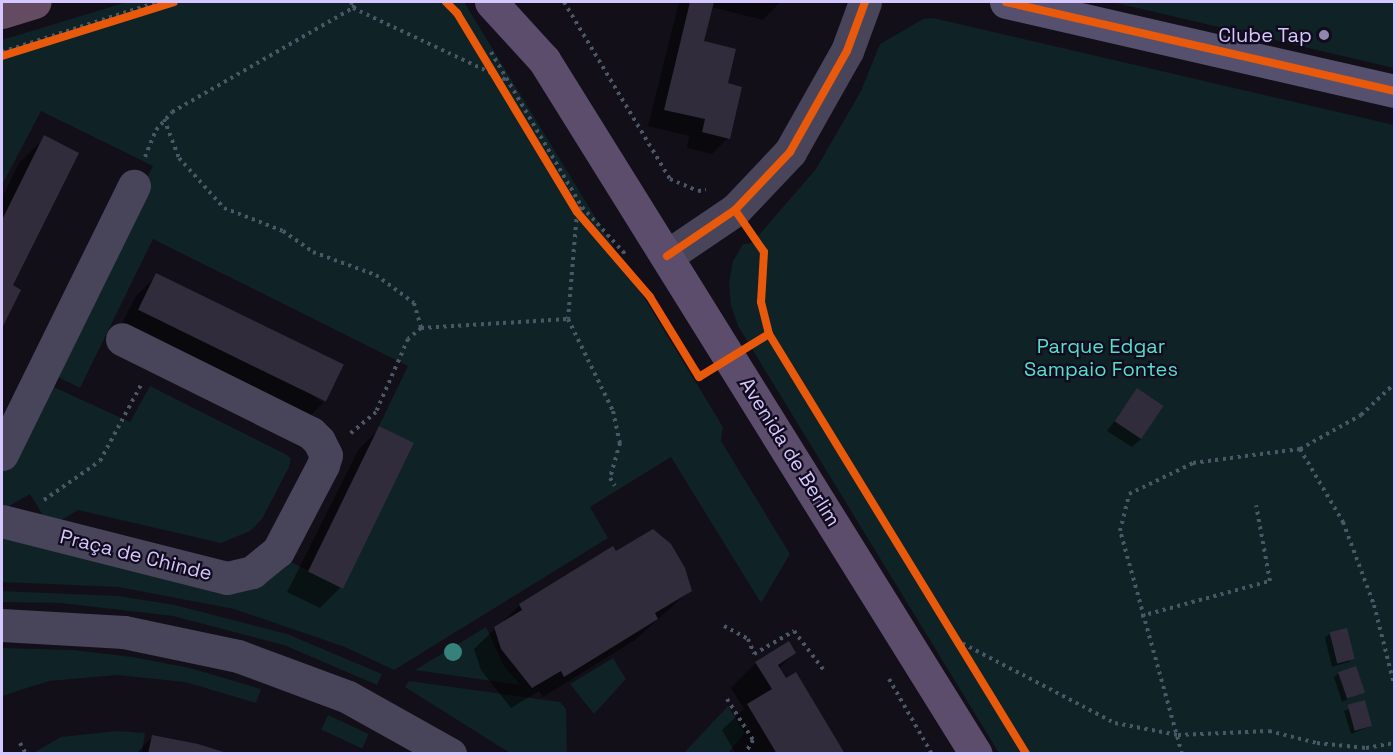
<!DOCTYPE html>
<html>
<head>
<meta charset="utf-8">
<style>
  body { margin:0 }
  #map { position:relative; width:1396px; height:755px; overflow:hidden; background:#120f19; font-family:"Space Grotesk",sans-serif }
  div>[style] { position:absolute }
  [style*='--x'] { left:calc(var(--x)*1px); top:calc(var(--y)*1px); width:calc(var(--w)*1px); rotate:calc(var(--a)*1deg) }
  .green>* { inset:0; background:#0f2225; transform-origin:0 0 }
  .shadow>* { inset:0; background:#0007 }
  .building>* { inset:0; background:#302c3c; transform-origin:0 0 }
  .path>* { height:4px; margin-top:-2px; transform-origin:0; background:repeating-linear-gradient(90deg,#4b5766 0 3px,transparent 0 7.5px) }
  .street>* { height:33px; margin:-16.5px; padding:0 16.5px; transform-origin:16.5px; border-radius:16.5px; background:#48445a }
  .secondary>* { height:33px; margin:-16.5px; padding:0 16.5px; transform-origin:16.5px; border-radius:16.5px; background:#54506d }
  .primary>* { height:33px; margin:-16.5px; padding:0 16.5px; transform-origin:16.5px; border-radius:16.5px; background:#5d4d6c }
  .highway>* { height:33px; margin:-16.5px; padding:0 16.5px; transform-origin:16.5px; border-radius:16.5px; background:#644b61 }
  .cycleway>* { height:8px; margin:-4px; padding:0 4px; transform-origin:4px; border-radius:4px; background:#e8590c }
  .trees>* { width:18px; height:18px; margin:-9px; border-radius:50%; background:#36817c }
  .dots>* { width:16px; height:16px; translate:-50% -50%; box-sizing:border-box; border:3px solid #110b1d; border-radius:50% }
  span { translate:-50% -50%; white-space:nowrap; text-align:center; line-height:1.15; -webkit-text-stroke:4.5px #110b1d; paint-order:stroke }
  .poi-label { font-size:20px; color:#d5c8ff }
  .right { translate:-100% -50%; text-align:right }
  .park-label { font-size:20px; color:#54dfcd }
  .street-label { font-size:20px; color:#d5c8ff }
  .frame { position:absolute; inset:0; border:3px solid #d5c8ff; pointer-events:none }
</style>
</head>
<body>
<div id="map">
  <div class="green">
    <div style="clip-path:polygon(127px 2px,464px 2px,723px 427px,721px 441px,790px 554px,761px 603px,671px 457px,590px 507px,608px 538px,394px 670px,345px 647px,234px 609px,119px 587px,2px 582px,2px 538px,6px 537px,206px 588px,287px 560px,342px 588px,414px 444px,379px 426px,408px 366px,153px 239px,80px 388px,50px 373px,153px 166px,41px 111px,2px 185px,2px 40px)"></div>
    <div style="clip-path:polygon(1112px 2px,1394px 2px,1394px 68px)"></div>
    <div style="clip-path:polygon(933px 18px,1394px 125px,1394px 753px,999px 753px,738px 326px,731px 305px,729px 283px,733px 261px,743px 244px,752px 243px,816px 169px,861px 91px,880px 44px,923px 19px)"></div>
    <div style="clip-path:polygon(45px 383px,130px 422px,150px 386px,287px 455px,291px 459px,289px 467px,262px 519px,250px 531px,221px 543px,78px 510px,56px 523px,44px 517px,30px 494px,2px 510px,2px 471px)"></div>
    <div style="clip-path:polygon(2px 591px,118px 596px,175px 605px,287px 634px,382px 674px,377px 685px,284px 645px,173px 616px,60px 603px,2px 602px)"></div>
    <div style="clip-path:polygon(486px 627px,503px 664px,520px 685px,415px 670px)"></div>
    <div style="clip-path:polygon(2px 648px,73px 650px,132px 657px,190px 668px,261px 689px,256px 703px,185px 682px,117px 675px,49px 681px,2px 696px)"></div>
    <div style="clip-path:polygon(613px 658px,626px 679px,594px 714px,570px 684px)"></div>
    <div style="clip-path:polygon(409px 681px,560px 702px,566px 709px,567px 753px,510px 753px,405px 687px)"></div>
    <div style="clip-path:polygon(728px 706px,745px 733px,728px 753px,684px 753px)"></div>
    <div style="left:328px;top:715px;width:45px;height:16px;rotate:25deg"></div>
    <div style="clip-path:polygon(117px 731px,145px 733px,142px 753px,35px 752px,61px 737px)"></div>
  </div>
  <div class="shadow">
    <div style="clip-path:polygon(679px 2px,780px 2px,763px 20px,711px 7px,703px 42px,726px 84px,728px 138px,712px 154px,687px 148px,689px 136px,648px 126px)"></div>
    <div style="clip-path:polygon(45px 137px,11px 286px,19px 290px,2px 325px,2px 198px,19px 163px)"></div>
    <div style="clip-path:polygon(157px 275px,323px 403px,302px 424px,118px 331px,136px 296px)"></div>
    <div style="clip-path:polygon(1137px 390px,1141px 439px,1132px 447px,1107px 431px)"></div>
    <div style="clip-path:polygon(380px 428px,412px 444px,341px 587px,320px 608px,287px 592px,359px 449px)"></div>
    <div style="clip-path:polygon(616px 554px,690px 590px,635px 640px,543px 697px,539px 691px,511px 708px,481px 670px,474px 649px,520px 605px)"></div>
    <div style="clip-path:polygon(1329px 634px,1353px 658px,1349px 662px,1332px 667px,1325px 638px)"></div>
    <div style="clip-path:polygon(794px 653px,779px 669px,843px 754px,736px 754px,722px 730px,744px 709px,731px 688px,756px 663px)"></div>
    <div style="clip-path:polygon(1339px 673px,1363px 692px,1342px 702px,1334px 677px)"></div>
    <div style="clip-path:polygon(1364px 702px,1371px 726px,1351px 734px,1344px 711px)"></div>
    <div style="clip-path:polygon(152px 737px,224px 754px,136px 754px)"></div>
  </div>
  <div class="building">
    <div style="clip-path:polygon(690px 2px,714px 2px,704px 41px,736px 49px,728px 83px,742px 87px,730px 139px,702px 132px,705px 119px,664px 110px)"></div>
    <div style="clip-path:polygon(44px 135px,79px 153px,13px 285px,21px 290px,2px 328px,2px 220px)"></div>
    <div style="left:156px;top:273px;width:209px;height:41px;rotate:26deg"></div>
    <div style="left:1137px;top:388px;width:32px;height:40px;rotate:34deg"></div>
    <div style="left:379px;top:426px;width:39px;height:162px;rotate:26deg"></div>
    <div style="clip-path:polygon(653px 529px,671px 544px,685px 568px,692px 591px,655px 613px,658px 619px,564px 677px,561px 671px,532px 688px,501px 649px,494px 627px,522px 610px,519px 604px,613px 546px,616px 551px)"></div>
    <div style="left:1347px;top:628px;width:32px;height:18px;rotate:76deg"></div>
    <div style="clip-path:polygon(789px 641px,796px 653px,778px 665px,786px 678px,796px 672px,845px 754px,777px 754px,747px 704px,772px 689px,755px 662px)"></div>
    <div style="left:1356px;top:666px;width:28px;height:19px;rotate:71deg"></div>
    <div style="left:1365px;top:700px;width:27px;height:18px;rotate:75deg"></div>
    <div style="clip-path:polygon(152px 735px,198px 744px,230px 754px,148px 754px)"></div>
  </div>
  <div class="path">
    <div style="--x:351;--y:2;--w:6;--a:72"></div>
    <div style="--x:353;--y:8;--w:171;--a:25.2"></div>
    <div style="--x:564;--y:2;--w:206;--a:59.1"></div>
    <div style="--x:670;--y:179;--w:30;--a:23"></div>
    <div style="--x:698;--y:191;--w:8;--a:-7"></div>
    <div style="--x:2;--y:52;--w:164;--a:-17.8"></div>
    <div style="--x:491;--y:52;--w:180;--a:59.6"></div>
    <div style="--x:582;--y:207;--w:65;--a:47.5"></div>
    <div style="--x:164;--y:119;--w:42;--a:69"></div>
    <div style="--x:179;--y:158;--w:67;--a:48"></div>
    <div style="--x:224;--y:208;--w:63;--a:21.3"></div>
    <div style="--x:283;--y:231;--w:37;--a:35"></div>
    <div style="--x:313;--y:252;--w:67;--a:20.1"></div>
    <div style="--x:376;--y:275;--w:47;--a:36.4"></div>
    <div style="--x:414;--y:303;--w:26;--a:74"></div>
    <div style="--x:421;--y:328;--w:17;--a:140"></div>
    <div style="--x:408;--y:339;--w:80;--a:113.7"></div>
    <div style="--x:376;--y:412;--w:34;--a:140"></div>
    <div style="--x:145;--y:157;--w:29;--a:-68"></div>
    <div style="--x:156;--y:130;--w:24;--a:-48"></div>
    <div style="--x:172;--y:112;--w:209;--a:-29.9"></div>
    <div style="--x:353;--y:8;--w:7;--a:-63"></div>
    <div style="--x:582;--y:207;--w:7;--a:135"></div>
    <div style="--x:577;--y:212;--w:107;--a:94.8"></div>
    <div style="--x:568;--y:319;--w:102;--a:63.9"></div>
    <div style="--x:613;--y:411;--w:33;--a:78"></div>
    <div style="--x:620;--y:443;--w:36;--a:106"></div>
    <div style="--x:610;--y:478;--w:9;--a:58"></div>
    <div style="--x:421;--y:328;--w:147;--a:-3.5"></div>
    <div style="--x:1300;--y:449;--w:85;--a:59.5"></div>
    <div style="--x:1343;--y:522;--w:89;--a:69.5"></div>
    <div style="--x:1374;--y:605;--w:81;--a:75.8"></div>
    <div style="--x:44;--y:500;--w:68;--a:-34.9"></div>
    <div style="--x:100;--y:461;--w:89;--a:-61.7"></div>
    <div style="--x:1141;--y:616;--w:134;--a:-15.2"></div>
    <div style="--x:1270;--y:581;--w:77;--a:-100.4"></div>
    <div style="--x:724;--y:626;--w:27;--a:28"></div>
    <div style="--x:748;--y:639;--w:16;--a:68"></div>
    <div style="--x:754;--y:654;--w:46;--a:-29.9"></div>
    <div style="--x:794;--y:631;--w:48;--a:52.7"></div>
    <div style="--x:956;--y:640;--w:179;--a:27.6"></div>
    <div style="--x:1115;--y:723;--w:64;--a:10.8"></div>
    <div style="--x:1178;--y:735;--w:91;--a:-2.5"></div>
    <div style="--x:1269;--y:731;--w:49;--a:14"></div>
    <div style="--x:1317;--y:743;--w:49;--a:5.8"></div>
    <div style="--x:1366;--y:748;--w:28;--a:-10"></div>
    <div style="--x:889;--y:679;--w:86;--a:60.2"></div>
    <div style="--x:727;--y:699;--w:49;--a:57.6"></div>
    <div style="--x:753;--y:740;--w:16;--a:120"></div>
    <div style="--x:20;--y:743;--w:13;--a:61"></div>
    <div style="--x:1182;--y:754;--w:231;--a:-105.5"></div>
    <div style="--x:1120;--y:531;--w:38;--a:-76"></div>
    <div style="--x:1129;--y:494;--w:71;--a:-25.8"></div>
    <div style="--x:1193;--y:463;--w:108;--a:-7.5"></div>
    <div style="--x:1300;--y:449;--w:70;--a:-29.1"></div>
    <div style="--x:1361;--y:415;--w:45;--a:-43.2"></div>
  </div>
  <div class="street">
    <div style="--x:667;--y:256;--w:82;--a:-34.1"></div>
    <div style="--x:735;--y:210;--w:80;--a:-46.5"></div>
    <div style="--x:790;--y:152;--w:116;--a:-60.6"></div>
    <div style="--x:847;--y:51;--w:52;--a:-69.8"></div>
    <div style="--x:2;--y:454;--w:299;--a:-63.8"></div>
    <div style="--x:2;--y:521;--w:232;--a:14.2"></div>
    <div style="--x:227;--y:578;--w:26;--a:-13"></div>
    <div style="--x:252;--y:572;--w:33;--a:-39"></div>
    <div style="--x:278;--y:551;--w:97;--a:-62.4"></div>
    <div style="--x:323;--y:465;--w:10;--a:-73"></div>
    <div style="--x:326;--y:455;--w:16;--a:-117"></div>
    <div style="--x:319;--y:441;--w:11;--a:-135"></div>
    <div style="--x:311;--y:433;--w:211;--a:-153.6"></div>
    <div style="--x:2;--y:625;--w:122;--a:3.3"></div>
    <div style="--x:124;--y:632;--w:116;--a:11.9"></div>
    <div style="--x:238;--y:656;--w:117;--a:20.4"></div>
    <div style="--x:348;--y:697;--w:117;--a:29.2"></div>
  </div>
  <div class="secondary">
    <div style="--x:1006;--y:2;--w:398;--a:12.9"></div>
  </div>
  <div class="primary">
    <div style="--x:491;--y:2;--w:79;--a:47.6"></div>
    <div style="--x:544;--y:60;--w:817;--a:58.1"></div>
  </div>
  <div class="highway">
    <div style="--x:2;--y:12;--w:34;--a:-17"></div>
  </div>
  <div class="cycleway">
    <div style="--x:446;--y:2;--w:16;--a:45"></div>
    <div style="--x:457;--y:13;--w:232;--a:58.9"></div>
    <div style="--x:577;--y:212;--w:112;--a:49.3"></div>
    <div style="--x:650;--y:297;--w:94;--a:58.5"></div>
    <div style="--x:699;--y:377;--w:82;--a:-31.6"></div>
    <div style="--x:769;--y:334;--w:492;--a:58.5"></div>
    <div style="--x:1006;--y:2;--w:398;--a:12.9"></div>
    <div style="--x:2;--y:56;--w:180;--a:-17.4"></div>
    <div style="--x:735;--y:210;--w:51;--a:55.4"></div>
    <div style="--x:764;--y:252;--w:50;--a:93.4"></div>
    <div style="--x:761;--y:302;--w:33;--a:76"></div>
    <div style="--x:667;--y:256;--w:82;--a:-34.1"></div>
    <div style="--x:735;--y:210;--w:80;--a:-46.5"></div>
    <div style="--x:790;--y:152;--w:116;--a:-60.6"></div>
    <div style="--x:847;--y:51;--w:52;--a:-69.8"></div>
  </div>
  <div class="trees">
    <div style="left:453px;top:652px"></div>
  </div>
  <div class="dots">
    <div style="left:1324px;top:35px;background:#9187ae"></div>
  </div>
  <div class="poi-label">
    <span class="right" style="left:1312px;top:35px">Clube Tap</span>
  </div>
  <div class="park-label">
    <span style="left:1101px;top:358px">Parque Edgar<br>Sampaio Fontes</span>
  </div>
  <div class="street-label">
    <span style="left:790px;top:452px;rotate:58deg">Avenida de Berlim</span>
    <span style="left:136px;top:555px;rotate:14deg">Praça de Chinde</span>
  </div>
  <div class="frame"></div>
</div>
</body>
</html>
